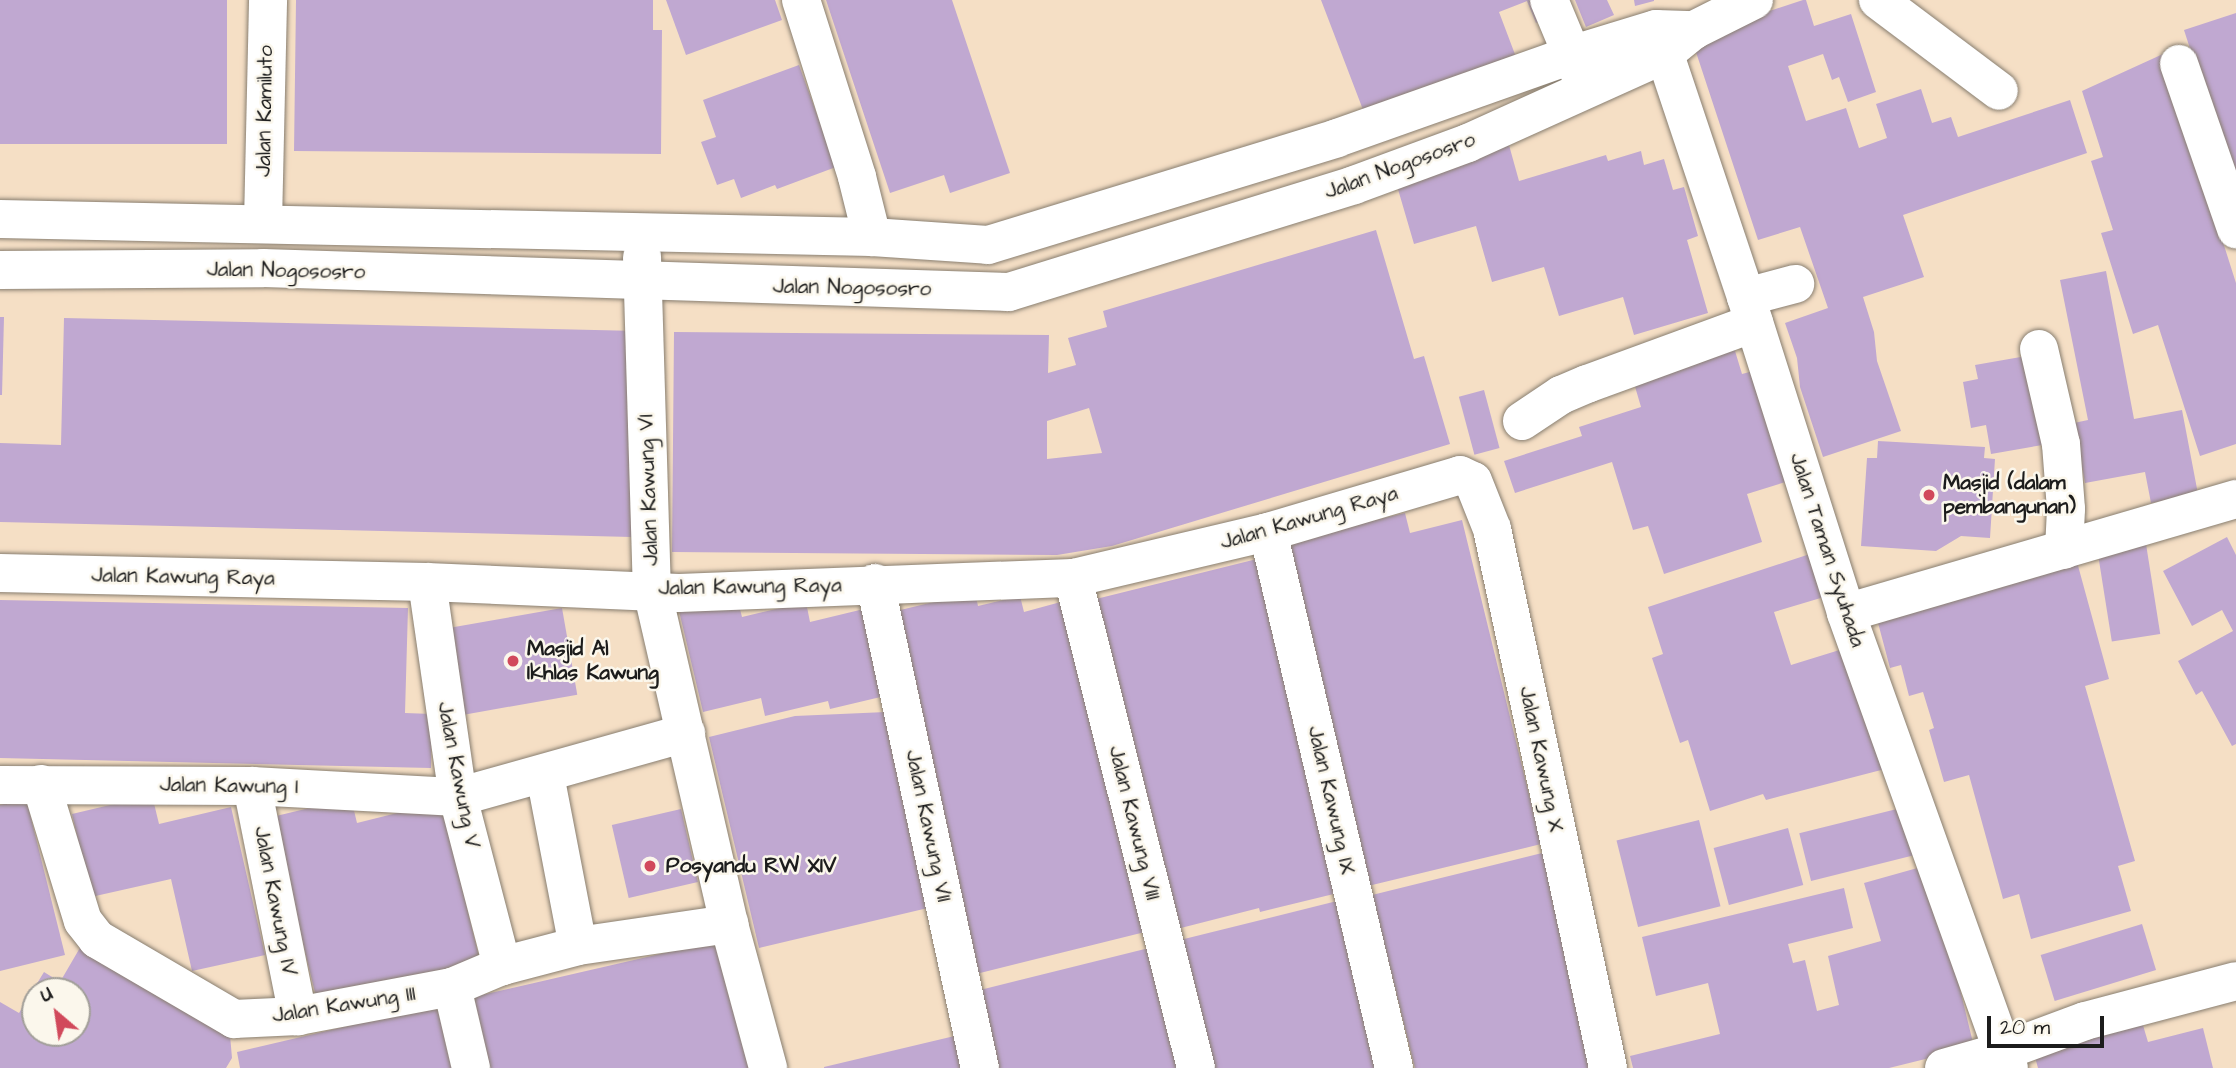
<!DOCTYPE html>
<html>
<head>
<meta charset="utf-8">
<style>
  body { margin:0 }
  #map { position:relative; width:2236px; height:1068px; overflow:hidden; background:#f5dfc5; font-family:"Architects Daughter",sans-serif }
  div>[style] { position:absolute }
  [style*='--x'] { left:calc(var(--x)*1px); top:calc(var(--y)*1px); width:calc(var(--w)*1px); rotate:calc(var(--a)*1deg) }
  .building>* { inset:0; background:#c0a8d1; transform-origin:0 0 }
  .roads { filter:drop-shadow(0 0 2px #887e70) drop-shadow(0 0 2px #887e70) }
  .minor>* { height:38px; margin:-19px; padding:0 19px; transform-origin:19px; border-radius:19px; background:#fff }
  .dots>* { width:19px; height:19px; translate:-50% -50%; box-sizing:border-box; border:4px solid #fbf7ec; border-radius:50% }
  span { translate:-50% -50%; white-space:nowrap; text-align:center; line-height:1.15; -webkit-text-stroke:5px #fbf7ec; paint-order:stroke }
  .street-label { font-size:21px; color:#1c1c1c }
  .poi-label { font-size:21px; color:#1c1c1c; font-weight:700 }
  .left { translate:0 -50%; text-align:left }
  .north { position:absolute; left:21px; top:977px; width:70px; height:70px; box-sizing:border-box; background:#fbf7ec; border:2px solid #a29f99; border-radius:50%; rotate:331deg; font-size:19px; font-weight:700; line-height:28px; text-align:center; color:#1c1c1c }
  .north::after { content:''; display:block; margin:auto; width:24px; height:32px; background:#d1495b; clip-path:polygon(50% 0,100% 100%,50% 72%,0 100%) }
  .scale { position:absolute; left:1987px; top:1016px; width:117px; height:32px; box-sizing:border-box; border:4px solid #1c1c1c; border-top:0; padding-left:9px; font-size:21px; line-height:24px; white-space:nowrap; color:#1c1c1c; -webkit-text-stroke:5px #fbf7ec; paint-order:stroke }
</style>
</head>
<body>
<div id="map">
  <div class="building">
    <div style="left:0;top:0;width:227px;height:144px"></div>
    <div style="clip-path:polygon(296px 0,653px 0,653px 30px,662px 30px,661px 154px,294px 151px)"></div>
    <div style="clip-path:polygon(666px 0,775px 0,782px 20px,686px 55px)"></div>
    <div style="clip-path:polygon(826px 0,952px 0,1010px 173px,950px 193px,944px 175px,890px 193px)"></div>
    <div style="clip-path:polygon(1321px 0,1546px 0,1552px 16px,1536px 23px,1527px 1px,1499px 12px,1516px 57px,1365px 115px)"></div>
    <div style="clip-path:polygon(1575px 0,1607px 0,1614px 15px,1586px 27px)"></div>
    <div style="clip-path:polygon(1634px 0,1654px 0,1654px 1px,1635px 6px)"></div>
    <div style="clip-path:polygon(1803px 0,1806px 0,1814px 26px,1851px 14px,1876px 92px,1848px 102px,1839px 77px,1832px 80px,1823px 54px,1788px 66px,1806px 121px,1846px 108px,1859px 148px,1887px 138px,1876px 104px,1921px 89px,1932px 123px,1951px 117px,1958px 137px,2070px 100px,2087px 153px,1903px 215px,1924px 277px,1863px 297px,1874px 332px,1877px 361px,1901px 431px,1823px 457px,1800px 387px,1797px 358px,1785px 323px,1828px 308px,1800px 227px,1758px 240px,1691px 37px)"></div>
    <div style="clip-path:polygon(2236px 13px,2236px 191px,2184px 30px)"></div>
    <div style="clip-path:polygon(2163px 54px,2236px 283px,2236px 444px,2200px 456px,2158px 325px,2133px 334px,2101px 233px,2113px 230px,2091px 161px,2103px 157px,2082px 91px)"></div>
    <div style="clip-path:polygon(799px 65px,836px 167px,777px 189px,775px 185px,741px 198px,734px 179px,717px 185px,701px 142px,716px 137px,703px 100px)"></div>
    <div style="clip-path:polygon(1509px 145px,1519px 181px,1606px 155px,1608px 161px,1641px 151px,1644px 165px,1664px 159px,1673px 190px,1684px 187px,1698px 236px,1687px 240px,1708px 313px,1634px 335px,1623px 297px,1559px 316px,1544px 267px,1492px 282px,1476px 226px,1414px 244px,1395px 179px)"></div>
    <div style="clip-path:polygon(evenodd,1376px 230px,1414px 359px,1424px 356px,1450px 444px,1112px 546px,1057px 555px,672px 552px,674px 332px,1049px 335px,1048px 373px,1076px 365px,1068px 338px,1107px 327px,1103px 311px,1376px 230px,1089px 408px,1102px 453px,1047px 459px,1047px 421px,1089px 408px)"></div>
    <div style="clip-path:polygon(2106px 271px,2134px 419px,2182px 410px,2198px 494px,2151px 503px,2145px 472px,2085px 483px,2074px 423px,2088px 420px,2060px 280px)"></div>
    <div style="clip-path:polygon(0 317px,4px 317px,2px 395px,0 395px)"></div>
    <div style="clip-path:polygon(64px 318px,638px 331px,632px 537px,0 522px,0 443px,61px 445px)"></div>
    <div style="clip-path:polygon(1732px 341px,1742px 374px,1757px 370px,1792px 480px,1747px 494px,1762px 542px,1664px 574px,1648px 526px,1633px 530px,1612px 462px,1515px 493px,1504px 461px,1582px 436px,1579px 427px,1641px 407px,1631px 373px)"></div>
    <div style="clip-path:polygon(2032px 355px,2048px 444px,1991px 454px,1986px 425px,1971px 428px,1963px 382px,1978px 379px,1975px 365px)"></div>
    <div style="left:1484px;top:390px;width:60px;height:26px;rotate:75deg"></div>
    <div style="clip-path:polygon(1878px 441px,1985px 447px,1984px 458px,1995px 459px,1990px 538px,1961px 536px,1936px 551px,1861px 546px,1867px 458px,1877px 458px)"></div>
    <div style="clip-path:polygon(1405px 513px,1410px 533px,1462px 520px,1541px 844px,1368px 886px,1284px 542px)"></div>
    <div style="clip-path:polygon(2227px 537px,2236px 555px,2236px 744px,2232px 746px,2202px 691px,2196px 695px,2178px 661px,2233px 631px,2222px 610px,2192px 626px,2163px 571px)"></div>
    <div style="left:2146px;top:544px;width:91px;height:49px;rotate:81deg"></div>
    <div style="clip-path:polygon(1810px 554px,1824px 597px,1774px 612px,1791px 665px,1846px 648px,1885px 769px,1766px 800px,1763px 794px,1710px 811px,1688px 740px,1680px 743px,1652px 658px,1663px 654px,1648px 607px)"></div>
    <div style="clip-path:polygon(1265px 557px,1346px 891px,1260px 912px,1259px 908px,1173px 930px,1092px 600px)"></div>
    <div style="clip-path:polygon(2077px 562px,2109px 679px,2085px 686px,2135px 861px,2118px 866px,2131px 911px,2031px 939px,2019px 894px,2003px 899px,1969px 775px,1944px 782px,1929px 730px,1934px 728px,1923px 692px,1909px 696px,1901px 665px,1890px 668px,1877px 619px)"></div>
    <div style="clip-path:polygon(975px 592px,978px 606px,1020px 596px,1024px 612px,1068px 600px,1149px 931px,976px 974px,888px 613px)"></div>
    <div style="clip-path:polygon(737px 597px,742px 617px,806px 602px,810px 622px,868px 608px,889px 695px,830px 709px,828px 701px,765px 716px,761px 698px,703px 712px,679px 611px)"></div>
    <div style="clip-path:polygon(0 600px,408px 608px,405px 713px,432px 714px,431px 768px,0 758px)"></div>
    <div style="left:562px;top:608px;width:88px;height:115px;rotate:80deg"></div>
    <div style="clip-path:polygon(886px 712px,932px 907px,759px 948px,709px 737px,795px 716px)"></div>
    <div style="clip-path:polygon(152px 795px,159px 824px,231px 807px,265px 955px,192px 971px,171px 879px,91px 897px,72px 814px)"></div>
    <div style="clip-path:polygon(26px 798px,65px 955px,0 971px,0 805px)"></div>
    <div style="clip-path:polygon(351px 798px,357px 823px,441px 802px,481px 965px,318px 1005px,272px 817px)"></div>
    <div style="left:1905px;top:807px;width:49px;height:109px;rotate:76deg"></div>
    <div style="left:681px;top:809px;width:75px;height:71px;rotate:77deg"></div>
    <div style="left:1699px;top:820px;width:89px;height:85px;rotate:76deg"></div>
    <div style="left:1788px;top:828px;width:59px;height:77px;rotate:75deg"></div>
    <div style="clip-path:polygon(1546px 852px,1598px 1068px,1415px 1068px,1372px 895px)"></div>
    <div style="clip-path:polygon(1921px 867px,1937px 925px,1944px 923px,1974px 1047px,1889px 1068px,1633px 1068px,1630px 1056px,1720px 1034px,1708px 983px,1656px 996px,1642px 937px,1844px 888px,1853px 928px,1788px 944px,1793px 963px,1805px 960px,1817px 1011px,1839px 1005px,1828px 956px,1881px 941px,1864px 883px)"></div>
    <div style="clip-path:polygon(1345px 899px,1386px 1068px,1203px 1068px,1172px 942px)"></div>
    <div style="left:2142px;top:924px;width:48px;height:106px;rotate:73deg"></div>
    <div style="clip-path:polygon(725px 939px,754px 1068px,480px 1068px,464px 999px)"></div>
    <div style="clip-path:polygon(evenodd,81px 946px,230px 1035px,232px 1058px,226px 1068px,0 1068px,0 1002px,19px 1013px,44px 972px,60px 982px,81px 946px,35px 991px,77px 991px,77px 1033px,35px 1033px,35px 991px)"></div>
    <div style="clip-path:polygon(1153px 947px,1182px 1068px,999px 1068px,980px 990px)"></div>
    <div style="clip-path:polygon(446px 1003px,461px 1068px,240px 1068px,237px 1052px)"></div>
    <div style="clip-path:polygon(2142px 1022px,2148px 1042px,2203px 1028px,2213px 1068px,2038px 1068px,2033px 1050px)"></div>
    <div style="clip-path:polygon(963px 1034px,971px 1068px,824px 1068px,824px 1067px)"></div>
  </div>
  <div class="roads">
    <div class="minor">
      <div style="--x:801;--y:0;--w:186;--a:72.4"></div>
      <div style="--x:857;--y:177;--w:62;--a:76"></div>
      <div style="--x:1549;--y:0;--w:86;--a:67.3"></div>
      <div style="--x:1878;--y:0;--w:151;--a:36.9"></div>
      <div style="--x:1657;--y:31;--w:280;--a:71.5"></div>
      <div style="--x:1746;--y:297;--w:331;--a:72.4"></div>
      <div style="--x:1846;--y:613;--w:483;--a:70.3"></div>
      <div style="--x:2179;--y:64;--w:175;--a:70.9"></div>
      <div style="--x:0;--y:219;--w:872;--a:1.18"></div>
      <div style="--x:872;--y:237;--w:116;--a:3.9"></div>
      <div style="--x:988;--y:245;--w:365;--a:-17"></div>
      <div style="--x:1337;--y:138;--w:248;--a:-19.5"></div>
      <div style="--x:1571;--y:55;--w:89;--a:-17"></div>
      <div style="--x:1656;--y:29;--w:38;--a:2"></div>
      <div style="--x:263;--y:223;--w:223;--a:-88.7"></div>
      <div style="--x:642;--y:257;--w:333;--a:88.3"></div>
      <div style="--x:652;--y:590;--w:343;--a:77"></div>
      <div style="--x:729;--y:924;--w:149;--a:74.8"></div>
      <div style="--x:0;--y:270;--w:263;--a:-0.4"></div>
      <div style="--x:263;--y:268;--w:746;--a:1.84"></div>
      <div style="--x:1009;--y:292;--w:361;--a:-17.2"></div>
      <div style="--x:1354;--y:185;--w:121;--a:-20.2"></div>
      <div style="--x:1468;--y:143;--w:214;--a:-24.3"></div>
      <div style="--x:1663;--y:55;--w:40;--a:-39"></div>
      <div style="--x:1694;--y:30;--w:67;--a:-26.6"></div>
      <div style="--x:1746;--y:297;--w:51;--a:-14.9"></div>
      <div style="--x:2039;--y:349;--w:98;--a:77"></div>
      <div style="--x:2061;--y:444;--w:65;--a:85.6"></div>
      <div style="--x:2066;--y:509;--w:41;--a:92.8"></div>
      <div style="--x:1522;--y:421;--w:47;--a:-33.7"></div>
      <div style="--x:1561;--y:395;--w:28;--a:-23"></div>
      <div style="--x:1587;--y:384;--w:178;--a:-20.1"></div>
      <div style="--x:1268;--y:532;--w:551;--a:76.77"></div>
      <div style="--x:0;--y:573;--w:427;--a:1.2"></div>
      <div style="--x:427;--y:582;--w:252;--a:2.5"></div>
      <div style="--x:679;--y:593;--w:394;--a:-2.2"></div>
      <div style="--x:1073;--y:578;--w:200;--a:-13.3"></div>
      <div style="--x:1268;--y:532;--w:200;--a:-16.5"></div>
      <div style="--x:1460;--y:475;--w:14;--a:25"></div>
      <div style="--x:1473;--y:481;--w:52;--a:68.4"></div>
      <div style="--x:1492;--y:529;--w:551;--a:77.85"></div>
      <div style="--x:1073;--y:578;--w:505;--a:75.91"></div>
      <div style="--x:427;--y:582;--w:217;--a:81.8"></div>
      <div style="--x:458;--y:797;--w:175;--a:75.4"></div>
      <div style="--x:875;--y:583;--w:496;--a:77.8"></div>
      <div style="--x:1846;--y:613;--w:406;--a:-16.3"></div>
      <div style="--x:545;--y:775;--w:174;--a:79.1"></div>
      <div style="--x:41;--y:784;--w:143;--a:73"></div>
      <div style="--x:83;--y:921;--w:23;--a:52"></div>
      <div style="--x:97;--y:939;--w:159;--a:30.3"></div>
      <div style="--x:234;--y:1019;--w:64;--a:-2.7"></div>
      <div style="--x:298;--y:1016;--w:157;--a:-10.7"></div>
      <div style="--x:452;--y:987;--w:54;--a:-22.8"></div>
      <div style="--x:502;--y:966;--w:79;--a:-14.7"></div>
      <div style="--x:578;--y:946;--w:153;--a:-8.3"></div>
      <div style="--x:0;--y:785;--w:252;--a:0.2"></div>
      <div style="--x:252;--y:786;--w:206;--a:3.1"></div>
      <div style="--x:458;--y:797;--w:237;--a:-15.7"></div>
      <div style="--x:252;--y:786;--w:235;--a:78.7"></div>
      <div style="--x:452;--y:987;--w:83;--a:76.8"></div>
      <div style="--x:1944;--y:1068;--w:62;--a:-15.8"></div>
      <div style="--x:2004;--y:1051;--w:86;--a:-20.3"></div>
      <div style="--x:2085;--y:1021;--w:156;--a:-14.8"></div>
    </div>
  </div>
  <div class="dots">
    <div style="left:1929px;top:495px;background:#d1495b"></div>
    <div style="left:513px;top:661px;background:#d1495b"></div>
    <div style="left:650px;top:866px;background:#d1495b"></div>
  </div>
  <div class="street-label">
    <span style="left:265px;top:111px;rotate:-89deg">Jalan Kamiluto</span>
    <span style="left:1400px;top:166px;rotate:-20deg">Jalan Nogososro</span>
    <span style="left:286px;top:271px;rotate:1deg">Jalan Nogososro</span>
    <span style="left:852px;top:288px;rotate:1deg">Jalan Nogososro</span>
    <span style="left:649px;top:490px;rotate:-92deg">Jalan Kawung VI</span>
    <span style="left:1309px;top:518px;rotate:-16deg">Jalan Kawung Raya</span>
    <span style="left:1827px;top:550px;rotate:72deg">Jalan Taman Syuhada</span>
    <span style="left:183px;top:577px;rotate:1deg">Jalan Kawung Raya</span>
    <span style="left:750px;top:587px;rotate:-1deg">Jalan Kawung Raya</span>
    <span style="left:1541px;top:759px;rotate:78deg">Jalan Kawung X</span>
    <span style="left:458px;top:775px;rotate:79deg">Jalan Kawung V</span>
    <span style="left:229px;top:786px;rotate:1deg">Jalan Kawung I</span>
    <span style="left:1331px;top:800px;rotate:77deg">Jalan Kawung IX</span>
    <span style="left:1134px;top:823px;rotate:76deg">Jalan Kawung VIII</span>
    <span style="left:928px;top:826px;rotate:78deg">Jalan Kawung VII</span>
    <span style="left:275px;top:901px;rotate:79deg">Jalan Kawung IV</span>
    <span style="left:344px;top:1005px;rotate:-9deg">Jalan Kawung III</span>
  </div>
  <div class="poi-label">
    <span class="left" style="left:1943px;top:495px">Masjid (dalam<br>pembangunan)</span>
    <span class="left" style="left:527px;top:661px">Masjid Al<br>Ikhlas Kawung</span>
    <span class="left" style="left:666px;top:866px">Posyandu RW XIV</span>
  </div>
  <div class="north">U</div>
  <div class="scale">20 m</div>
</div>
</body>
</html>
